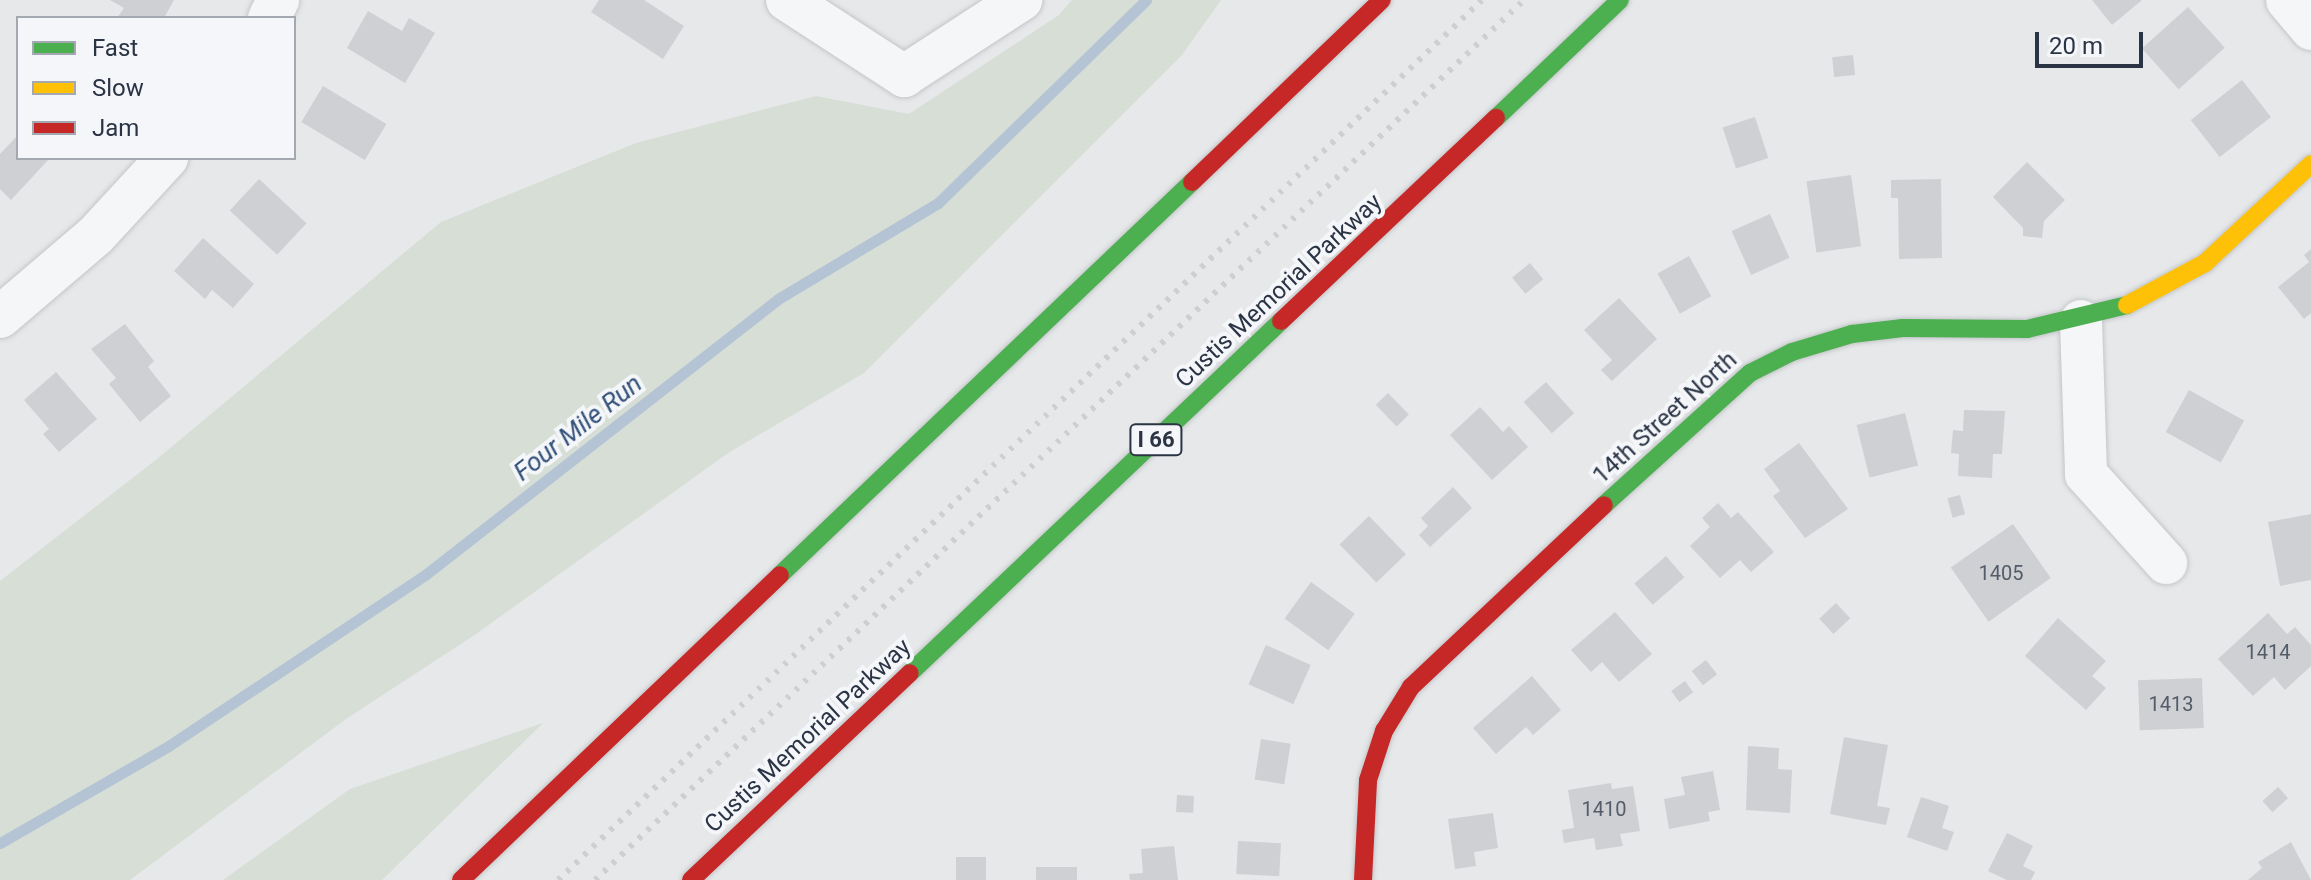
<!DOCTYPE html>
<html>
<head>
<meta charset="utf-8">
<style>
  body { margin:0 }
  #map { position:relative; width:2311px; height:880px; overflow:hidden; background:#e6e8ea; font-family:Roboto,sans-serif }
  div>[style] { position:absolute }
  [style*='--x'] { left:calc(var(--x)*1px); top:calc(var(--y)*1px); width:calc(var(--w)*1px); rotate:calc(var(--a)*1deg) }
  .green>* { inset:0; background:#d6ded6 }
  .stream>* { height:11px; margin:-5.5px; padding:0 5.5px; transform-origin:5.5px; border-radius:5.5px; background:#b4c4d5 }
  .building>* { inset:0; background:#ced0d3; transform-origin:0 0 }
  .roads { filter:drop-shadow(0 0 2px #c4c6c8) drop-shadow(0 0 2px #c4c6c8) }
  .street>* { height:42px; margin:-21px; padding:0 21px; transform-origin:21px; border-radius:21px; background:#f5f6f7 }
  .fast>* { height:18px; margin:-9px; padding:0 9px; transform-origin:9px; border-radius:9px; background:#4caf50 }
  .slow>* { height:18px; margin:-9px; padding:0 9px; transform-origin:9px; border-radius:9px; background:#ffc107 }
  .jam>* { height:18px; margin:-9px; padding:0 9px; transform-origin:9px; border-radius:9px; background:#c62828 }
  .rail>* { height:6px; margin-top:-3px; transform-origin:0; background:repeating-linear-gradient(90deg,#cecfd2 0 4px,transparent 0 12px) }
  span { translate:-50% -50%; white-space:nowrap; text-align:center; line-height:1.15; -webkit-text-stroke:8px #f4f6f9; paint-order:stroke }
  .number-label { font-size:20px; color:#545c69 }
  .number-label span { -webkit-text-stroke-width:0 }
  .shield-label span { padding:2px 6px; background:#f4f6f9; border:2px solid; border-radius:6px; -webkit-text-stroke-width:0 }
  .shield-label { font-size:22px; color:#2b3445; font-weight:700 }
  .street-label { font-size:24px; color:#2b3445 }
  .water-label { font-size:26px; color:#34527a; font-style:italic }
  .legend { position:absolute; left:16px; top:16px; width:280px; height:144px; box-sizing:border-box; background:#f4f6f9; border:2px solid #a4a8b1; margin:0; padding:10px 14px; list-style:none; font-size:24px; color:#2b3445 }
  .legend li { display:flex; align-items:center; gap:16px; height:40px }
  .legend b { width:40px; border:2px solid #a4a8b1 }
  .scale { position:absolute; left:2035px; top:32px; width:108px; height:36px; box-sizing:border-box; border:4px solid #2b3445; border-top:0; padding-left:10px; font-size:24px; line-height:28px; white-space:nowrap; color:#2b3445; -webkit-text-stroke:6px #f4f6f9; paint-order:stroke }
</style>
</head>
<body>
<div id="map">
  <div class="green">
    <div style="clip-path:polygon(1072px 0,1221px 0,1182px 55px,864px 373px,728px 453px,476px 634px,346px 719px,130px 880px,0 880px,0 581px,157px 459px,441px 222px,636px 143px,816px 96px,909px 114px,1059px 15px)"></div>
    <div style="clip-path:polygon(543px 723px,382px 880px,223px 880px,350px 789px)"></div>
  </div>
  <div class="stream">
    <div style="--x:0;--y:843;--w:193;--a:-29.9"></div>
    <div style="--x:167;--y:747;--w:310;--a:-33.7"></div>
    <div style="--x:425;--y:575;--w:448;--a:-38"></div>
    <div style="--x:778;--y:299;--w:187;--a:-31"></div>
    <div style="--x:938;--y:203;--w:291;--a:-44.3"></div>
  </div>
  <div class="building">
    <div style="clip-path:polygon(110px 0,174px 0,164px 18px,117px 18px,124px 8px)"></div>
    <div style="clip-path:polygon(599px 0,644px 0,684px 26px,663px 59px,591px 12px)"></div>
    <div style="clip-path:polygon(2092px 0,2142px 0,2112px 25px)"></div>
    <div style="left:2188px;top:7px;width:55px;height:62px;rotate:48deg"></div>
    <div style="clip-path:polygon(368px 11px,402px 31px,409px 18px,435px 33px,405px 83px,347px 48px)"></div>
    <div style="left:1853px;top:55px;width:20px;height:21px;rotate:84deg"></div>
    <div style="left:2242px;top:80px;width:47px;height:65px;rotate:52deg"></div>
    <div style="left:323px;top:86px;width:74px;height:42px;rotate:31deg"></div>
    <div style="left:1755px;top:117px;width:43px;height:34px;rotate:72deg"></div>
    <div style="clip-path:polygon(18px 135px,18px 158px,50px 158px,11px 200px,0 189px,0 154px)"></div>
    <div style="clip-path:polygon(2027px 162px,2065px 200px,2044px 221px,2042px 238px,2023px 236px,2023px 228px,1993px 197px)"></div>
    <div style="left:1851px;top:175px;width:72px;height:45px;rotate:82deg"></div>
    <div style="left:259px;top:179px;width:65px;height:43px;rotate:43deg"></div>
    <div style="clip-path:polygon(1941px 179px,1942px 258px,1899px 259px,1898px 198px,1891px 198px,1891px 180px)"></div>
    <div style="left:1770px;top:214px;width:48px;height:42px;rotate:66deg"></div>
    <div style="clip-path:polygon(203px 238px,254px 284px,233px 308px,212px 290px,205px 299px,174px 271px)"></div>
    <div style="clip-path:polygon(2311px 249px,2311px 313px,2304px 319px,2278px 287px,2309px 262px,2304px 255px)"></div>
    <div style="left:1689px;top:256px;width:46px;height:36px;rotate:61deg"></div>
    <div style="left:1530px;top:263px;width:21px;height:23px;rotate:51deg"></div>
    <div style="clip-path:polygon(1619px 298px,1657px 339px,1612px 381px,1601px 370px,1612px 360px,1584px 330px)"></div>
    <div style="clip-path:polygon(125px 324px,154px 361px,148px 367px,171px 396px,140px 422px,109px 384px,116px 378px,91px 349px)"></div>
    <div style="clip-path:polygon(56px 372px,97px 419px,59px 452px,43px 434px,49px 429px,24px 400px)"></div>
    <div style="left:1546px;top:382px;width:42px;height:30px;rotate:48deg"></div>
    <div style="left:2189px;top:390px;width:63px;height:48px;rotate:29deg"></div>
    <div style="left:1388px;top:393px;width:30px;height:17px;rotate:46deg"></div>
    <div style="clip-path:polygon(1480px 407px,1503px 432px,1509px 426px,1528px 447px,1492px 480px,1450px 435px)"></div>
    <div style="clip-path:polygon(1964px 410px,2005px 411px,2002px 454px,1993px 454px,1992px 478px,1958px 476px,1959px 454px,1951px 453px,1953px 430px,1963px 431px)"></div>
    <div style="left:1905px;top:413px;width:54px;height:50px;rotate:76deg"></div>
    <div style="clip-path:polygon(1799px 443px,1848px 509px,1805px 538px,1773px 496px,1780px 491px,1764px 469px)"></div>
    <div style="clip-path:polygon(1453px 487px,1472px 508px,1430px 547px,1419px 535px,1428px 526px,1421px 518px)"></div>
    <div style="left:1960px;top:495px;width:20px;height:13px;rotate:75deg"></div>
    <div style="clip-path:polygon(1718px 503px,1731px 518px,1738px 512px,1774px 552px,1751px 572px,1740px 560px,1720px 578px,1690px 546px,1710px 527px,1702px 518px)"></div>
    <div style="clip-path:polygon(2311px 514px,2311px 580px,2280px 586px,2268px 522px)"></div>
    <div style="left:1369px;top:516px;width:53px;height:41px;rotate:46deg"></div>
    <div style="left:2013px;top:524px;width:66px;height:76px;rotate:55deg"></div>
    <div style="left:1666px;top:556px;width:28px;height:42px;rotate:49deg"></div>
    <div style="left:1311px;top:582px;width:54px;height:45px;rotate:36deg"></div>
    <div style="left:1836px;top:603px;width:21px;height:23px;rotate:47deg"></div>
    <div style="clip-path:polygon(1615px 612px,1652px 654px,1619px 682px,1602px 662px,1591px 672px,1571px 650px)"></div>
    <div style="clip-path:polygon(2268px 613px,2287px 634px,2295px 627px,2311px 645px,2311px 666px,2285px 690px,2274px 677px,2253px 696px,2218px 659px)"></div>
    <div style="clip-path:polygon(2058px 618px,2106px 661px,2092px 676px,2106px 688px,2086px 710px,2025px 656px)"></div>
    <div style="left:1266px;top:645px;width:49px;height:43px;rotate:24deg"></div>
    <div style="left:1706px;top:660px;width:18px;height:18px;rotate:52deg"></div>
    <div style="clip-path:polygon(1532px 676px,1561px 710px,1533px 735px,1526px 727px,1496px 754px,1473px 728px)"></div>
    <div style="left:2202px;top:678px;width:50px;height:64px;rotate:88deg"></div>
    <div style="left:1685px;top:681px;width:14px;height:17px;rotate:54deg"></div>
    <div style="clip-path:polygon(1844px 737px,1888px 745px,1877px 806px,1890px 808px,1886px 825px,1830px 814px)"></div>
    <div style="left:1261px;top:739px;width:30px;height:41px;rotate:9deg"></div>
    <div style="clip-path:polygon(1748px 746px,1779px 748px,1778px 769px,1792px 770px,1790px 813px,1746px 810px)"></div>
    <div style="clip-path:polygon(1713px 771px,1720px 810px,1708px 812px,1710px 821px,1669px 829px,1664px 799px,1685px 795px,1681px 777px)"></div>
    <div style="clip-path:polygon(1611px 783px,1612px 789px,1633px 786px,1640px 831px,1620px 834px,1623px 846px,1596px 850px,1594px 838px,1564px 843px,1562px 830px,1574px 828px,1568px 790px)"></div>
    <div style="left:2278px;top:787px;width:15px;height:21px;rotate:48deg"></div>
    <div style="left:1177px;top:795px;width:17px;height:17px;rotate:3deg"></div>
    <div style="clip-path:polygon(1921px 797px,1949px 806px,1942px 828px,1954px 832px,1947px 851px,1907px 837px)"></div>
    <div style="clip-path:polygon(1493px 813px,1498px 848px,1474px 852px,1476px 866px,1455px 869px,1448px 819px)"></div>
    <div style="clip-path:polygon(2007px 833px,2033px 846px,2023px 866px,2035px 872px,2031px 880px,2007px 880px,1988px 871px)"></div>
    <div style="left:1238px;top:841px;width:43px;height:33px;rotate:3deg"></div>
    <div style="clip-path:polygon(2291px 842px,2311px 880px,2248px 880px,2262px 868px,2258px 862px)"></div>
    <div style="clip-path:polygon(1174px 846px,1178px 880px,1130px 880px,1129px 874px,1143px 873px,1141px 849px)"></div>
    <div style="left:956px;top:857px;width:30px;height:23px"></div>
    <div style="left:1077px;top:867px;width:13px;height:41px;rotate:90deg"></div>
  </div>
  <div class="roads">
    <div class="street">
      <div style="--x:787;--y:0;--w:140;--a:33"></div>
      <div style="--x:904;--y:76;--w:140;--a:-33"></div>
      <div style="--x:2287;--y:0;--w:38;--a:50"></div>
      <div style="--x:269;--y:18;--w:20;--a:-63"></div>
      <div style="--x:0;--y:317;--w:126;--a:-40.5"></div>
      <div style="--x:96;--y:235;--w:105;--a:-47.3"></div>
      <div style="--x:2081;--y:321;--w:153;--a:88.1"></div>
      <div style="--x:2086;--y:474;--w:120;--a:48"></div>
    </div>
    <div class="fast">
      <div style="--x:1496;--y:118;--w:171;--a:-43.6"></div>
      <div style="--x:1604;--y:505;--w:197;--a:-42.1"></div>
      <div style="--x:1750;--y:373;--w:47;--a:-26.6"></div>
      <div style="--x:1792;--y:352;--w:63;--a:-16.7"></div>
      <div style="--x:1852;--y:334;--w:51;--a:-6.7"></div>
      <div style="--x:1903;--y:328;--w:124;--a:0.5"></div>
      <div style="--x:2027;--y:329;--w:103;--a:-13.5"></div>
      <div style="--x:780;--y:575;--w:569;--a:-43.65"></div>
      <div style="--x:910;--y:673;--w:511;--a:-43.49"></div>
    </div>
    <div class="slow">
      <div style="--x:2127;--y:305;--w:89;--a:-28.3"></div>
      <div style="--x:2205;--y:263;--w:145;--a:-43"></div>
    </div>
    <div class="jam">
      <div style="--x:1192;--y:182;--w:263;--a:-43.8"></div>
      <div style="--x:1281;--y:321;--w:296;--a:-43.4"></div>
      <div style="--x:461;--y:880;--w:441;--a:-43.7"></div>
      <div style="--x:691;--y:880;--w:301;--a:-43.4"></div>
      <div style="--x:1363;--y:880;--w:100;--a:-87.1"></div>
      <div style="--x:1368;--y:780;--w:52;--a:-71.9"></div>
      <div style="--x:1384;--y:731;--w:52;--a:-58.5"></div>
      <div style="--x:1411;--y:687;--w:265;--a:-43.3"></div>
    </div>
  </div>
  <div class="rail">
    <div style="--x:558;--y:880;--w:1276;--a:-43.6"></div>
    <div style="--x:595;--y:880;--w:1280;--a:-43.45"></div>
  </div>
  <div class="number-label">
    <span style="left:2001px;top:573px">1405</span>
    <span style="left:2268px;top:652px">1414</span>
    <span style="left:2171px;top:704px">1413</span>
    <span style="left:1604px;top:809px">1410</span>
  </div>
  <div class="shield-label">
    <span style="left:1156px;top:440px">I 66</span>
  </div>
  <div class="street-label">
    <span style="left:1279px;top:291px;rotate:-43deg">Custis Memorial Parkway</span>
    <span style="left:1665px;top:418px;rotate:-42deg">14th Street North</span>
    <span style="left:808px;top:736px;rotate:-43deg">Custis Memorial Parkway</span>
  </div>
  <div class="water-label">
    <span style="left:578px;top:428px;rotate:-38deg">Four Mile Run</span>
  </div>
  <ul class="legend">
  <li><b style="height:10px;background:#4caf50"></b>Fast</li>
  <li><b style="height:10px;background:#ffc107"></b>Slow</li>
  <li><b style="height:10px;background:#c62828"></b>Jam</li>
  </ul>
  <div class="scale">20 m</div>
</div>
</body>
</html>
